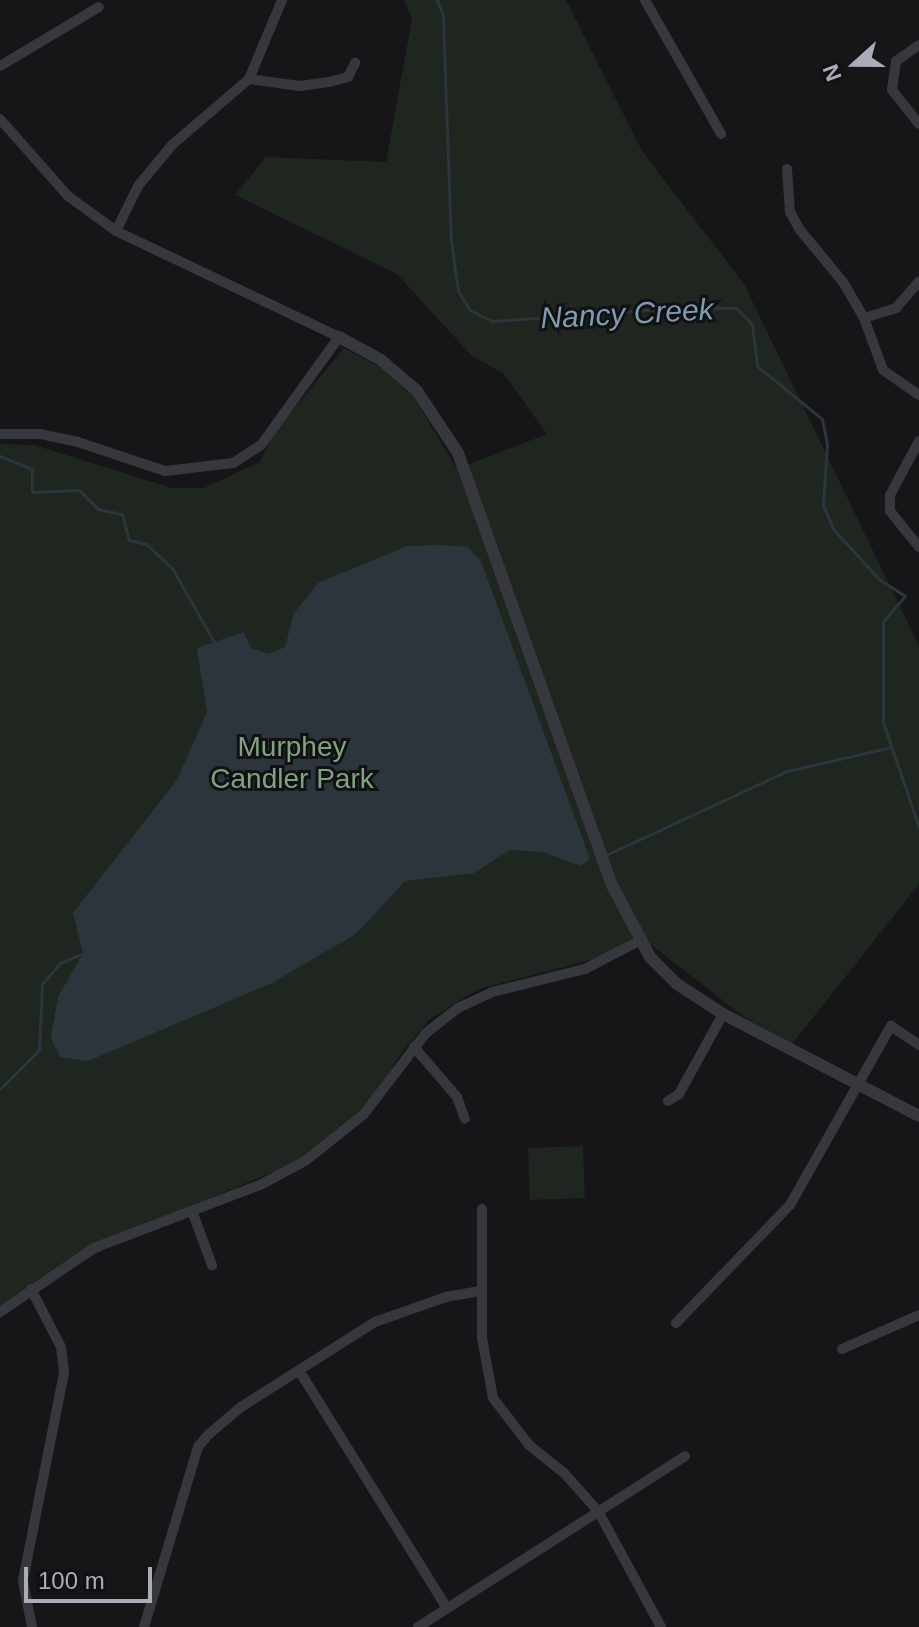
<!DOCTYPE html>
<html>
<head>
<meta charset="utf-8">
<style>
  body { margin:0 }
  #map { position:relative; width:919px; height:1627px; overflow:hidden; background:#161618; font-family:Helvetica,sans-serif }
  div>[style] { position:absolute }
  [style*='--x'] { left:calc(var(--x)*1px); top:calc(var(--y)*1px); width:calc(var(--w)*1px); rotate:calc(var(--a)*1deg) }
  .green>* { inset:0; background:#1e261f; transform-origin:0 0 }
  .water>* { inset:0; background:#2c353c }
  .stream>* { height:3px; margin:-1.5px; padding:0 1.5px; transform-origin:1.5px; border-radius:1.5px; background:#2c353c }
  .minor>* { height:10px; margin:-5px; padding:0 5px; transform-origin:5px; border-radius:5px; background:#37383d }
  .tertiary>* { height:12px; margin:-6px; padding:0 6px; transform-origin:6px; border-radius:6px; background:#37383d }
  span { translate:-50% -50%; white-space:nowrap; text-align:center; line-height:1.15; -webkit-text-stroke:6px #111113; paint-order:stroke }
  .park-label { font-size:28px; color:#7fa381 }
  .water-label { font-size:30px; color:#7f9bb3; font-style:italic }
  .north { position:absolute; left:815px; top:24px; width:80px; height:80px; -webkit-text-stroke:6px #111113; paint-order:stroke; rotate:249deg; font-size:22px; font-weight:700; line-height:32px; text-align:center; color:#a8adb8 }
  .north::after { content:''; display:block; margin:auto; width:28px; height:36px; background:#a8adb8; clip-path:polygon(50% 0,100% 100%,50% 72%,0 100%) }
  .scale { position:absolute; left:24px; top:1567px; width:128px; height:36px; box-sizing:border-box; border:4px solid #a8adb8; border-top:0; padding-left:10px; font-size:24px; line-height:28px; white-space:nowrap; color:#a8adb8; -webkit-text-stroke:6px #111113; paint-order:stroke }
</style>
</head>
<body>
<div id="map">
  <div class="green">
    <div style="clip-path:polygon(404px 0,566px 0,642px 151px,744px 284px,919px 646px,919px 884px,792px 1044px,747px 1019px,637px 934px,609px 955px,479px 989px,430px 1019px,398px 1057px,372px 1107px,310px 1157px,155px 1221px,0 1308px,0 444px,34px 445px,172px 488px,204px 488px,260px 462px,274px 433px,344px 348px,380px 367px,413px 396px,457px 469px,547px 434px,504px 374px,471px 355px,397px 274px,235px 195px,266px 157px,386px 162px,412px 19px)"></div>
    <div style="left:583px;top:1146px;width:52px;height:55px;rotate:88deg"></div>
  </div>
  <div class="water">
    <div style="clip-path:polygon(439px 545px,468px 547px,481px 561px,590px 859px,581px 866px,543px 852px,510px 850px,474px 873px,405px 881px,356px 934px,272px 983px,88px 1061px,60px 1057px,51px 1038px,58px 997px,83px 953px,73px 913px,177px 780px,207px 712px,197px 648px,244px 632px,251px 648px,269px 654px,285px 647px,294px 613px,318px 583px,407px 546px)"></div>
  </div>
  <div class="stream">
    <div style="--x:437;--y:0;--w:17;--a:69"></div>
    <div style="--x:443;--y:16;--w:225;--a:88"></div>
    <div style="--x:451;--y:241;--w:50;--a:82"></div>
    <div style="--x:458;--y:291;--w:22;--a:58"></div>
    <div style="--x:470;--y:310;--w:25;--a:27"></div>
    <div style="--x:492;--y:321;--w:194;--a:-4.1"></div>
    <div style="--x:685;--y:307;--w:51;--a:1.1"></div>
    <div style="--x:736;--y:308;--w:23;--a:45"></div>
    <div style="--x:752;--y:324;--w:42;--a:83.2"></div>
    <div style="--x:757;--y:366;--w:84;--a:39.2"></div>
    <div style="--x:822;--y:419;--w:26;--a:79"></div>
    <div style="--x:827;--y:445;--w:60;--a:93.8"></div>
    <div style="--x:823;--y:505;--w:26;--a:67"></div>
    <div style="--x:833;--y:529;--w:68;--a:47.4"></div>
    <div style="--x:879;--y:579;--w:31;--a:33"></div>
    <div style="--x:905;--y:596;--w:33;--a:131"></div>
    <div style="--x:883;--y:621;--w:101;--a:90"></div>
    <div style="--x:883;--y:722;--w:112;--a:71.2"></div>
    <div style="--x:0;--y:456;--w:35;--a:22"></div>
    <div style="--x:32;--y:469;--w:23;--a:90"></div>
    <div style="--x:32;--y:492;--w:47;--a:-2.4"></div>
    <div style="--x:79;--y:490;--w:27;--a:45"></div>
    <div style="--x:98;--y:509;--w:25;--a:12"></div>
    <div style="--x:122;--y:514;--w:27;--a:75"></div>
    <div style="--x:129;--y:540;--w:17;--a:13"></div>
    <div style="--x:146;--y:544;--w:35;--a:43"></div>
    <div style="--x:172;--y:568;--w:85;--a:60.4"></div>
    <div style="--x:606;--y:855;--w:200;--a:-24.9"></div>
    <div style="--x:787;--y:771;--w:108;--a:-12.9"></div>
    <div style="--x:0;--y:1089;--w:55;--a:-45"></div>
    <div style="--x:39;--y:1050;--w:66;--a:-87.4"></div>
    <div style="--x:42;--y:984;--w:28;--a:-49"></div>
    <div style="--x:60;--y:963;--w:25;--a:-23"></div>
  </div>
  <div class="minor">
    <div style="--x:645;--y:0;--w:154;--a:60.4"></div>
    <div style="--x:919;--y:45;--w:28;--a:145"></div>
    <div style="--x:896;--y:61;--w:29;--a:98"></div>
    <div style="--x:892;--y:90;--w:43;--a:51.5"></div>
    <div style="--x:0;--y:66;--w:115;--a:-30.8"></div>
    <div style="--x:249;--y:79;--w:51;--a:7.8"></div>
    <div style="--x:300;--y:86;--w:29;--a:-8"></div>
    <div style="--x:329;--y:82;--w:20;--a:-15"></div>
    <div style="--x:348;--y:77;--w:16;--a:-63"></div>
    <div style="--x:0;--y:119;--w:103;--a:48.6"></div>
    <div style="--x:68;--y:196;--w:59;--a:36.1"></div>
    <div style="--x:116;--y:231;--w:247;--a:25.4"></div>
    <div style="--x:339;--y:337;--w:133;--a:125.8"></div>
    <div style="--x:261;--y:445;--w:33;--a:147"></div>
    <div style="--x:233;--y:463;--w:68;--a:173.3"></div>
    <div style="--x:165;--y:471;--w:92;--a:-161.6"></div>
    <div style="--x:78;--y:442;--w:38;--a:-168"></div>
    <div style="--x:41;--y:434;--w:41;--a:180"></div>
    <div style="--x:787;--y:169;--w:43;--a:86"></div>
    <div style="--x:790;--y:212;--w:21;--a:61"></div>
    <div style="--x:800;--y:230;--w:67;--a:50.4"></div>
    <div style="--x:843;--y:282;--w:42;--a:59.7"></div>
    <div style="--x:864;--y:318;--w:55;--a:69.9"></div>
    <div style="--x:883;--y:370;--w:44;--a:34.8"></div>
    <div style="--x:116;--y:231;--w:50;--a:-63.9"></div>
    <div style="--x:138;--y:186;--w:53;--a:-50.3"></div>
    <div style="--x:172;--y:145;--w:101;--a:-40.6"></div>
    <div style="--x:249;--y:79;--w:86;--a:-67.3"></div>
    <div style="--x:864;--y:318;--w:34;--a:-17"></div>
    <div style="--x:896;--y:308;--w:35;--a:-49"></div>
    <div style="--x:919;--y:441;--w:61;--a:118.2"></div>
    <div style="--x:890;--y:495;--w:16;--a:90"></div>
    <div style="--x:890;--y:511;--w:46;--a:51.1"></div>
    <div style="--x:414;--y:1047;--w:66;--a:49.3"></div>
    <div style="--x:457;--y:1097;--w:23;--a:70"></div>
    <div style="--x:668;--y:1101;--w:13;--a:-32"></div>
    <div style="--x:679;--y:1094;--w:91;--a:-61.2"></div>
    <div style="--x:482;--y:1209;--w:129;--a:90"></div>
    <div style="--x:482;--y:1338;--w:61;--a:79.6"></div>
    <div style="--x:493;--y:1398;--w:59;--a:52.5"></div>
    <div style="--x:529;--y:1445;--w:45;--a:38.7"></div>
    <div style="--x:564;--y:1473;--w:51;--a:48.2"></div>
    <div style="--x:598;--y:1511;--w:132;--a:61.5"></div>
    <div style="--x:192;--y:1211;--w:58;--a:69.7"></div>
    <div style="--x:31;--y:1289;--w:65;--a:62.7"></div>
    <div style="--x:61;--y:1347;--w:26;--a:83"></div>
    <div style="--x:64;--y:1373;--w:212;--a:101.2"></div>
    <div style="--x:23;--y:1581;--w:47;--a:78.9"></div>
    <div style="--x:0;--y:1312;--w:114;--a:-34.2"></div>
    <div style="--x:94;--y:1248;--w:178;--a:-20.8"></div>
    <div style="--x:260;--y:1185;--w:51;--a:-28.1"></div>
    <div style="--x:305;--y:1161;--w:75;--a:-38.5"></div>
    <div style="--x:364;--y:1114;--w:102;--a:-52.6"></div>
    <div style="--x:426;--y:1033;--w:41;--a:-38"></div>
    <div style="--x:458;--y:1008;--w:38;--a:-25"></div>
    <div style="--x:492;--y:992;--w:96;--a:-13.9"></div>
    <div style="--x:585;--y:969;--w:61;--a:-27.4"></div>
    <div style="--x:676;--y:1323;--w:164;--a:-46"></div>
    <div style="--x:790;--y:1205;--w:206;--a:-60.6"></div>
    <div style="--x:891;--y:1026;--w:34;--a:34"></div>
    <div style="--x:842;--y:1349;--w:84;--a:-23.8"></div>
    <div style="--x:300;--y:1372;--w:278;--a:58.1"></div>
    <div style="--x:144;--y:1627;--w:188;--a:-73.3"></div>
    <div style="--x:198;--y:1447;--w:17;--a:-50"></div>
    <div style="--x:209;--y:1434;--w:42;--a:-40.2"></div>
    <div style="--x:241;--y:1407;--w:159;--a:-32.4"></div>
    <div style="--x:375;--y:1322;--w:75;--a:-19.4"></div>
    <div style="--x:446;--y:1297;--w:36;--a:-10"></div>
    <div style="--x:418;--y:1627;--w:317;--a:-32.6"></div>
  </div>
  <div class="tertiary">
    <div style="--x:339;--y:337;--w:48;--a:28.7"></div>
    <div style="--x:381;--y:360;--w:48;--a:40.7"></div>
    <div style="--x:417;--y:391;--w:74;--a:56.5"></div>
    <div style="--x:458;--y:453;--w:459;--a:70.4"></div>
    <div style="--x:612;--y:885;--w:81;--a:62.2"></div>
    <div style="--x:650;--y:957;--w:38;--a:45"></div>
    <div style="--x:677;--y:984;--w:55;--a:33.1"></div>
    <div style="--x:723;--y:1014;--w:221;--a:27.5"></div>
  </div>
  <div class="park-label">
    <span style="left:292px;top:763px">Murphey<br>Candler Park</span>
  </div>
  <div class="water-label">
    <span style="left:627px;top:314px;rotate:-3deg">Nancy Creek</span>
  </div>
  <div class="north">N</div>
  <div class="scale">100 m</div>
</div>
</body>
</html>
